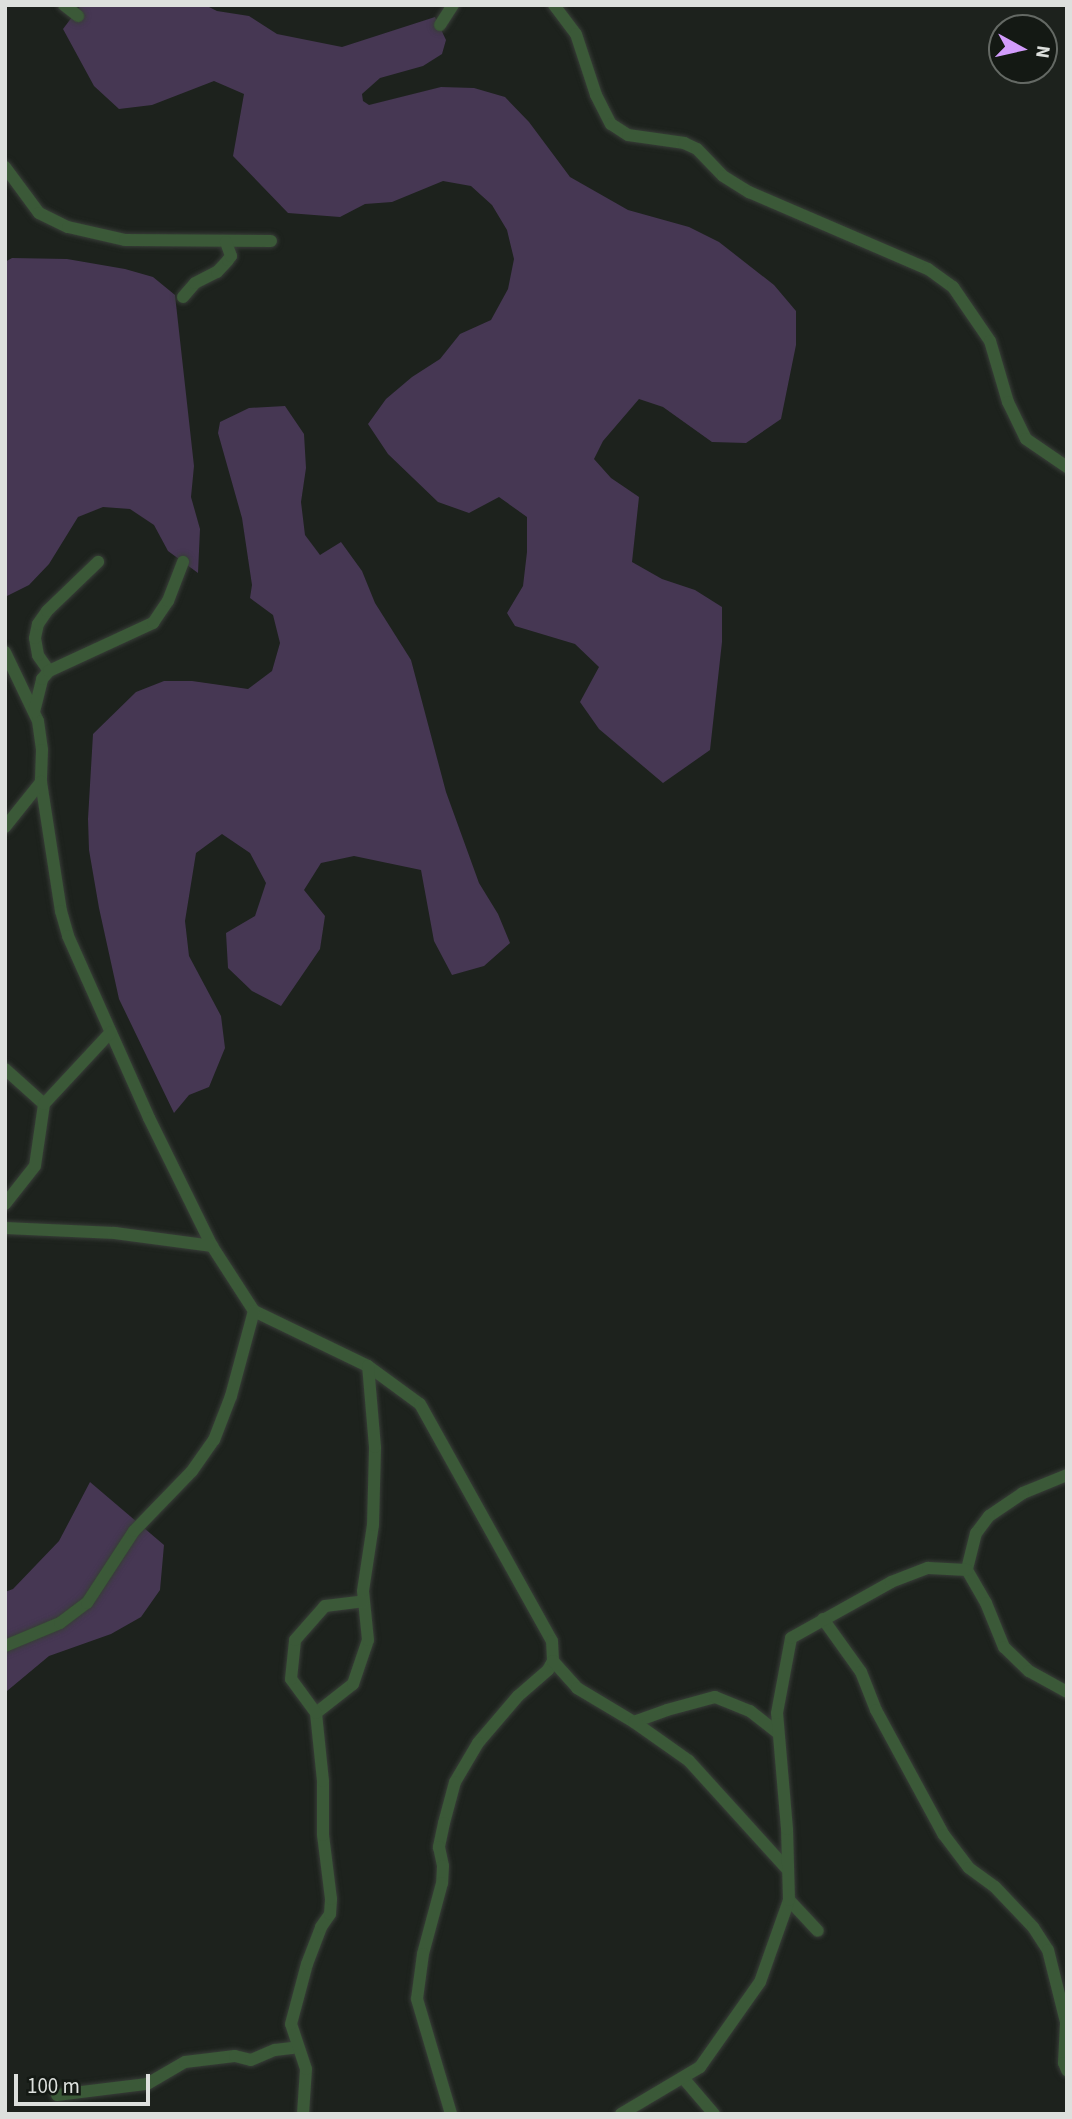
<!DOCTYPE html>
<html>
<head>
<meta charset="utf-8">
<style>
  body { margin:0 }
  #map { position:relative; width:1072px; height:2119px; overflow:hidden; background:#1d221d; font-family:"Source Sans 3",sans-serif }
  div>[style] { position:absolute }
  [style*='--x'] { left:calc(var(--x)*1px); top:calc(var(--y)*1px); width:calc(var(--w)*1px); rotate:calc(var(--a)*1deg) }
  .green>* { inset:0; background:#463753 }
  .roads { filter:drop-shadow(0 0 2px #383d38) drop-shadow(0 0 2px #383d38) }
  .minor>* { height:12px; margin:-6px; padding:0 6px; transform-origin:6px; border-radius:6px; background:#3b5938 }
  span { translate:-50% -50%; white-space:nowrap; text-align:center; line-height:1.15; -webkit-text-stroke:7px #141914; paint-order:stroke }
  .frame { position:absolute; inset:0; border:7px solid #dde0dd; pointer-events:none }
  .north { position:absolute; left:988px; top:14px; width:70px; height:70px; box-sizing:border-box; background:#141914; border:2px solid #646964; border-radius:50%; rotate:98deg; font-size:19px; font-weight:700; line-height:28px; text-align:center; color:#dde0dd }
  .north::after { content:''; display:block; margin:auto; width:24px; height:32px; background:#d39cfc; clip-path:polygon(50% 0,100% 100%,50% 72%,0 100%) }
  .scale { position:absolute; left:14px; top:2074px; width:136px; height:32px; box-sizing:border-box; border:4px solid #dde0dd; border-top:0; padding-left:9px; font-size:21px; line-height:24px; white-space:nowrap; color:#dde0dd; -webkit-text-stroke:5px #141914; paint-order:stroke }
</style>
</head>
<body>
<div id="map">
  <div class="green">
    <div style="clip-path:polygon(81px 5px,205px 5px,217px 11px,249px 16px,277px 34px,342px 47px,435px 17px,446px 40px,442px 54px,423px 66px,380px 78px,362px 94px,363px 101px,369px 105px,441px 87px,474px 88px,505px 97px,529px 122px,570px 177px,628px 210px,689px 227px,719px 242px,774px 285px,796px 311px,796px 345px,781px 419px,746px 443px,712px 442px,663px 407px,639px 399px,603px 441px,594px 459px,611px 478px,639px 497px,632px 562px,662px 579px,695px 590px,722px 607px,722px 642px,710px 750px,663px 783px,599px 729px,580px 702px,599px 667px,575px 644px,515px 626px,507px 613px,523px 586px,527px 552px,527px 517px,499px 497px,469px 513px,438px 502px,388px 454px,368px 424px,386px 399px,412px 377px,440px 359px,460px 334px,491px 320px,508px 289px,514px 259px,507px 230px,492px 205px,471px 186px,443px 181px,392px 202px,365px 204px,340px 217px,288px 213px,233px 156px,244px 94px,214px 81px,152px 105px,119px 109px,94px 86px,63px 29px)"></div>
    <div style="clip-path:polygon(12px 258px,67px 259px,125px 269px,153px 277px,175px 295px,194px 466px,191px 497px,200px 529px,198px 573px,168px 551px,154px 525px,130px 509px,103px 507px,78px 517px,49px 564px,29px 585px,5px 597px,5px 262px)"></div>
    <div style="clip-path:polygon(285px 406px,304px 434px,306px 468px,301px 502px,305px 535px,320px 555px,341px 542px,362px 571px,375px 603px,411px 660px,446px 792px,479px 883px,498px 914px,510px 943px,484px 966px,452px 975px,434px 941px,421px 870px,354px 856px,321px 863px,304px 890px,325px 916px,320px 949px,281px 1006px,252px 991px,228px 968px,226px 933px,255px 916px,266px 883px,250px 853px,222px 834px,196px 853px,185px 921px,189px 956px,221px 1016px,225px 1048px,209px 1087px,189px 1095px,174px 1113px,119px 999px,99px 908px,89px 850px,88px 819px,93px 734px,136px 692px,164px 681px,192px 681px,248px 689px,272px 671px,280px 643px,273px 615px,250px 598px,252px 585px,242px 518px,218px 433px,220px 422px,249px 408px)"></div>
    <div style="clip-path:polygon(90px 1482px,164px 1545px,160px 1590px,141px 1617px,111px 1634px,49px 1656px,7px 1691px,5px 1592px,13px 1589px,59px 1541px)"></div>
  </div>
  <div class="roads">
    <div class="minor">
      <div style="--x:64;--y:5;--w:18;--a:38"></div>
      <div style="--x:554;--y:5;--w:36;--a:53"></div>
      <div style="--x:576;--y:34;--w:64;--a:71.8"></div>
      <div style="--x:596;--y:95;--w:33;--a:63"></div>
      <div style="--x:611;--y:124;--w:20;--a:33"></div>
      <div style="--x:628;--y:135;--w:57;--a:8.1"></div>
      <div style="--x:684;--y:143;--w:14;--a:25"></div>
      <div style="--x:697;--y:149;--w:37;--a:46"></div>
      <div style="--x:723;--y:176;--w:31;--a:32"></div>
      <div style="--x:749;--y:192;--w:195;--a:23.3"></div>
      <div style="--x:928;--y:269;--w:31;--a:36"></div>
      <div style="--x:953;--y:287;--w:65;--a:55.6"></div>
      <div style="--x:990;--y:341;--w:64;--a:73.6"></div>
      <div style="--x:1008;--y:402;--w:41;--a:64.1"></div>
      <div style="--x:1026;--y:439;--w:50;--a:34.3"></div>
      <div style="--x:440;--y:25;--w:24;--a:-57"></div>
      <div style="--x:5;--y:167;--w:57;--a:53.5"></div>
      <div style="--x:39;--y:213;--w:32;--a:26"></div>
      <div style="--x:68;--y:227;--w:58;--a:12.8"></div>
      <div style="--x:125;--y:240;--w:146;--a:0.4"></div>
      <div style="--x:183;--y:297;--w:18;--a:-49"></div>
      <div style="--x:195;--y:283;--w:25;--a:-27"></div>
      <div style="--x:217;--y:272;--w:16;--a:-47"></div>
      <div style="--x:228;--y:260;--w:5;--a:-53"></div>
      <div style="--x:231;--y:256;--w:15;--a:-110"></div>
      <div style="--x:5;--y:652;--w:76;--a:64.4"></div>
      <div style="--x:38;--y:721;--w:29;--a:82"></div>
      <div style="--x:42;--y:750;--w:32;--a:92"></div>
      <div style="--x:41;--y:782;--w:131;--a:81.2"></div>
      <div style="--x:61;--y:911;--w:26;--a:74"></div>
      <div style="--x:68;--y:936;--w:199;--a:66"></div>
      <div style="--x:149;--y:1118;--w:143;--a:63.8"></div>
      <div style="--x:212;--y:1246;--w:77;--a:57.1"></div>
      <div style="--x:254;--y:1311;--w:127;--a:25.8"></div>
      <div style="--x:368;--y:1366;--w:64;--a:36.2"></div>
      <div style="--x:420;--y:1404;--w:271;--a:60.9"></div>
      <div style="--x:552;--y:1641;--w:20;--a:87"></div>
      <div style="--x:553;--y:1661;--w:10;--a:119"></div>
      <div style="--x:548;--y:1670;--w:40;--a:139"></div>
      <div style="--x:518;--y:1696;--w:62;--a:130.4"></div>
      <div style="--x:478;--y:1743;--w:45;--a:120.5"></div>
      <div style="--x:455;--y:1782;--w:42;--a:105"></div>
      <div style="--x:444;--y:1823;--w:25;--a:102"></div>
      <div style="--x:439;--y:1847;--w:19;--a:78"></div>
      <div style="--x:443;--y:1866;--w:17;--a:93"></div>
      <div style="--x:442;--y:1883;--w:73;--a:105"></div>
      <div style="--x:423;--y:1954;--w:45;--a:97.6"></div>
      <div style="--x:417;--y:1999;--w:120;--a:73.5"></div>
      <div style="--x:49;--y:671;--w:19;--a:-125"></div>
      <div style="--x:38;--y:655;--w:17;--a:-100"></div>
      <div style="--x:35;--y:638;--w:14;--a:-78"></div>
      <div style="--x:38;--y:624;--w:16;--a:-55"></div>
      <div style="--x:47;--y:611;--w:71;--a:-43.9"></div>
      <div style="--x:34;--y:712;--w:34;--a:-76"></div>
      <div style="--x:42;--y:679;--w:11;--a:-49"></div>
      <div style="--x:49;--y:671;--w:115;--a:-24.8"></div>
      <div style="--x:153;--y:623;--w:27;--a:-56"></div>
      <div style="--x:168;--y:601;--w:42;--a:-69"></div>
      <div style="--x:5;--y:827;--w:58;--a:-51.3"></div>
      <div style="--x:5;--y:1069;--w:52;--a:41.9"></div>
      <div style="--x:5;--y:1204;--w:48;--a:-51.7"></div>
      <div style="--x:35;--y:1166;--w:63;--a:-81.7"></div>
      <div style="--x:44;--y:1104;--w:98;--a:-47.1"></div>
      <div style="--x:5;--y:1228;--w:110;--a:2.6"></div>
      <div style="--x:115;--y:1233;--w:98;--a:7.6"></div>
      <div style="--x:1067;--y:1475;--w:48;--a:157.8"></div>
      <div style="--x:1023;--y:1493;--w:41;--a:145.9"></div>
      <div style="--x:989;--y:1516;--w:21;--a:127"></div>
      <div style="--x:976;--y:1533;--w:38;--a:104"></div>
      <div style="--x:967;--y:1570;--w:38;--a:60"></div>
      <div style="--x:986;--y:1603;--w:48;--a:67.8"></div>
      <div style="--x:1004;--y:1647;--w:35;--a:44"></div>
      <div style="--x:1029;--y:1671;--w:43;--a:28.9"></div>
      <div style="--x:823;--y:1619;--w:65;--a:54.4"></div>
      <div style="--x:861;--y:1672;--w:41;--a:68.5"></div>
      <div style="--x:876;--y:1710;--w:142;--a:61.5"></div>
      <div style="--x:944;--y:1835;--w:41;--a:52.9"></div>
      <div style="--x:969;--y:1868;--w:32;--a:36"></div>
      <div style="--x:995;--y:1887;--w:55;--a:46.5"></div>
      <div style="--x:1033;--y:1927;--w:27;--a:57"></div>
      <div style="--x:1048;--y:1950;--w:74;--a:76"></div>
      <div style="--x:1066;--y:2022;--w:41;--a:92.8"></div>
      <div style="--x:1064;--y:2063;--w:8;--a:67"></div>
      <div style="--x:5;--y:1646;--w:60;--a:-22.7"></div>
      <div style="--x:60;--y:1623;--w:34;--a:-37"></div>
      <div style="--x:87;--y:1603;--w:86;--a:-56.9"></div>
      <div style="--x:134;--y:1531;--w:83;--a:-46"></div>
      <div style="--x:192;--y:1471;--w:38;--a:-55"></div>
      <div style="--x:214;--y:1440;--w:47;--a:-68.9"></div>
      <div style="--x:231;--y:1396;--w:88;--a:-74.9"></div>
      <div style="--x:553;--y:1661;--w:36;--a:48"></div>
      <div style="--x:577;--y:1688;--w:66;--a:30.8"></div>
      <div style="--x:634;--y:1722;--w:35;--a:-20"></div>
      <div style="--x:667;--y:1710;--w:50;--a:-15.2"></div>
      <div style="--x:715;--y:1697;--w:38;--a:22"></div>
      <div style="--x:750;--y:1711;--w:34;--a:38"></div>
      <div style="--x:316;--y:1713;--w:47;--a:-38.1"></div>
      <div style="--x:353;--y:1684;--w:46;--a:-71.2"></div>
      <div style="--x:368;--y:1640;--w:49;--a:-95.8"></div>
      <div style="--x:363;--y:1591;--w:67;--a:-81.4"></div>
      <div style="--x:373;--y:1525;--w:78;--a:-88.5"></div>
      <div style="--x:375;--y:1447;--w:81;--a:-94.9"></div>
      <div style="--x:634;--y:1722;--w:67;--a:35.3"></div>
      <div style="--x:689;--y:1761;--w:147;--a:47.8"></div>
      <div style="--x:789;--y:1900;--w:42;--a:46.9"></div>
      <div style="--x:684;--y:2079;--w:46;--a:49.4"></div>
      <div style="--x:57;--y:2095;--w:91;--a:-7"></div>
      <div style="--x:147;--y:2084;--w:44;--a:-30.1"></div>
      <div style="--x:185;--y:2062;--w:50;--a:-6.8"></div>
      <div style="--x:235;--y:2056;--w:16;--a:14"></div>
      <div style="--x:251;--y:2060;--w:26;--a:-23"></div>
      <div style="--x:275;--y:2050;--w:23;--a:-7"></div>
      <div style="--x:303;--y:2114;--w:45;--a:-86.2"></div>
      <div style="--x:306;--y:2069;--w:47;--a:-108.4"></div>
      <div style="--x:291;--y:2024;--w:62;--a:-75.1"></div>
      <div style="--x:307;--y:1964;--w:40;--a:-69"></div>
      <div style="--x:321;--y:1927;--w:16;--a:-55"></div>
      <div style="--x:330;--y:1914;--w:15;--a:-86"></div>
      <div style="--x:331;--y:1899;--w:64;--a:-97.1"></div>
      <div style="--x:323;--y:1835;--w:54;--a:-90"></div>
      <div style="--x:323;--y:1781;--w:68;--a:-95.9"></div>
      <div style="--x:316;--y:1713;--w:42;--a:-126.3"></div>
      <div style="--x:291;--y:1679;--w:39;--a:-84"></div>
      <div style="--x:295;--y:1640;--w:45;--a:-48.6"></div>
      <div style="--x:325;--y:1606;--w:38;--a:-7"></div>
      <div style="--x:621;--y:2114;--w:92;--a:-30.7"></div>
      <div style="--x:700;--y:2067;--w:104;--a:-54.8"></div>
      <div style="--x:760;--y:1982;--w:87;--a:-70.5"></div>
      <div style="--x:789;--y:1900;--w:71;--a:-91.6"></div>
      <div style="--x:787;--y:1829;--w:116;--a:-94.9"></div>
      <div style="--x:777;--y:1713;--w:76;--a:-79.4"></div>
      <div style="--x:791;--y:1638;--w:115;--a:-29.2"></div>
      <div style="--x:891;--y:1582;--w:40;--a:-21"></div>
      <div style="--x:928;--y:1568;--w:39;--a:3"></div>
    </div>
  </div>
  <div class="frame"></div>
  <div class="north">N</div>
  <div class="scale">100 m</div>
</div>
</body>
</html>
